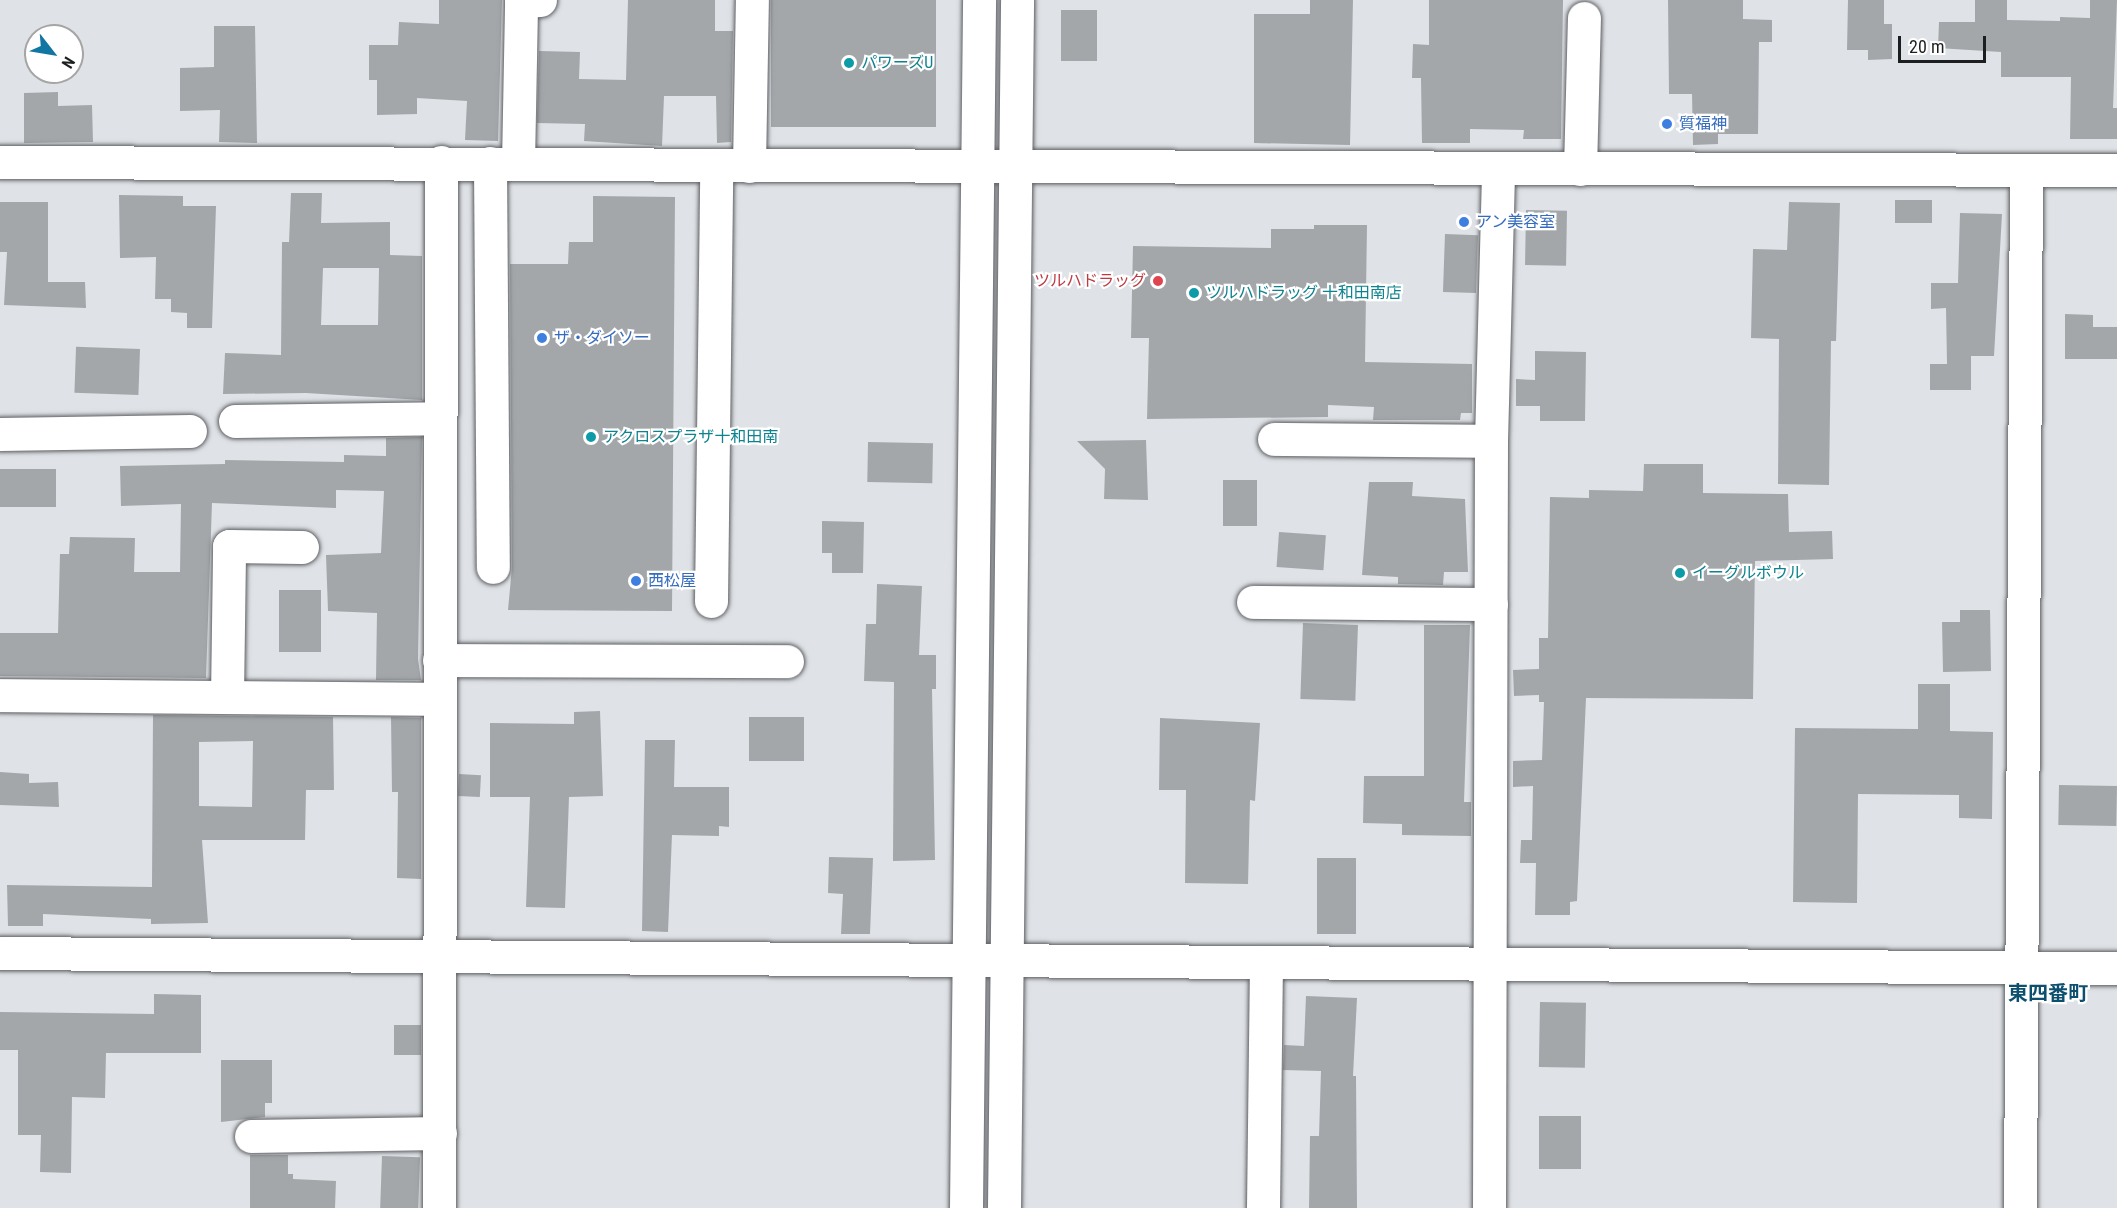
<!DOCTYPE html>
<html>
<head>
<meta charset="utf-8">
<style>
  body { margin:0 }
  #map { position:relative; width:2117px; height:1208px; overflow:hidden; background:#dfe2e6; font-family:"Roboto Condensed","Noto Sans JP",sans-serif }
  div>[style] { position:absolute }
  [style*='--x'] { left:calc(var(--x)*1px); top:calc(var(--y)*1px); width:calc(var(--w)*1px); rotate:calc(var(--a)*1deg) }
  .building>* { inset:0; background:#a4a7aa; transform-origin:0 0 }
  .roads { filter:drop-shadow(0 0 2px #5d5f63) drop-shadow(0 0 2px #5d5f63) }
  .minor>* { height:33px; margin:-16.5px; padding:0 16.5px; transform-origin:16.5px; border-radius:16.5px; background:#fff }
  .dots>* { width:16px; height:16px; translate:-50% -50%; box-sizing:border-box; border:3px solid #fff; border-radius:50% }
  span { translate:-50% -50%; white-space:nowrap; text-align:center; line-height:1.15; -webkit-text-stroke:4.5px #fff; paint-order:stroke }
  .culture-label { font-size:16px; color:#0d838f }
  .left { translate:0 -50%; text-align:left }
  .shop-label { font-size:16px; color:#366cbe }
  .health-label { font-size:16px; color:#be3a42 }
  .right { translate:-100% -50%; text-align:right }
  .quarter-label { font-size:20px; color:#0c4f6e; font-weight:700 }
  .north { position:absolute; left:24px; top:24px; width:60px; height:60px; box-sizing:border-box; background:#fff; border:2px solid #a5a5a5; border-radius:50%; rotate:121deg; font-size:16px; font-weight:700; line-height:24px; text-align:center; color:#1d1e1f }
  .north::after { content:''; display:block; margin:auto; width:21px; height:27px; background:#1176a2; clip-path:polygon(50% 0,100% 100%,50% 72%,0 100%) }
  .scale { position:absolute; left:1898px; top:36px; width:88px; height:27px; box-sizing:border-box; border:3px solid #1d1e1f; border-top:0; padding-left:8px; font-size:18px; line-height:21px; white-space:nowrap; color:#1d1e1f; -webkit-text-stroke:4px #fff; paint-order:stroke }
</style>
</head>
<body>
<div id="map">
  <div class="building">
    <div style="clip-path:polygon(439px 0,502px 0,498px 141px,465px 140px,467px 101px,417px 98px,417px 114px,377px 115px,377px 80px,369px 80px,369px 45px,398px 45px,399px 22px,439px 24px)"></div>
    <div style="clip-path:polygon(628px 0,715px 0,715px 31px,733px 31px,731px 142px,717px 143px,716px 96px,664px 96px,662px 146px,584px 141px,585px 124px,537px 123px,539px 51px,580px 52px,579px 79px,626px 80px)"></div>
    <div style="left:771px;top:0;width:165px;height:127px"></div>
    <div style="clip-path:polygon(1310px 0,1353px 0,1350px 145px,1254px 143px,1254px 14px,1310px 14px)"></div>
    <div style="clip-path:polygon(1429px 0,1563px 0,1561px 139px,1523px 139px,1524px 130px,1470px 129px,1470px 143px,1422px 143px,1421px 78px,1412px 78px,1413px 44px,1429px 45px)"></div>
    <div style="clip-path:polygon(1668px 0,1743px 0,1743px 19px,1772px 20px,1772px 42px,1759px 42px,1758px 134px,1718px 134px,1718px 144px,1693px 145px,1692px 94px,1669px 94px)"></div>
    <div style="clip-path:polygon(1848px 0,1884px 0,1884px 24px,1892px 24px,1892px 59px,1868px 60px,1868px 50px,1847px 50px)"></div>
    <div style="clip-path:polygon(1975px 0,2007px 0,2007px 20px,2060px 21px,2060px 17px,2090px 18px,2090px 0,2117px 0,2113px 108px,2117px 108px,2117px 139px,2070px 139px,2071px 77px,2001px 77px,2001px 52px,1938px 48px,1939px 22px,1975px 22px)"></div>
    <div style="left:1061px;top:10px;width:36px;height:51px"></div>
    <div style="clip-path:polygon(214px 26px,255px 26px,257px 143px,219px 142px,220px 110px,180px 111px,180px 68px,214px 67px)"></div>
    <div style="clip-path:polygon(58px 92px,58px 106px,92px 105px,93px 142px,24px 143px,24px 93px)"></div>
    <div style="clip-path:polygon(evenodd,291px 193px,322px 193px,321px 223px,390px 222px,390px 255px,422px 256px,422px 400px,306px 393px,223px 394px,225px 353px,281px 355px,282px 242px,289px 242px,291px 193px,323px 268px,379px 268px,378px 325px,321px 325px,323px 268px)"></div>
    <div style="clip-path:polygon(119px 195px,183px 196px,183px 206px,216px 206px,212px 328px,187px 328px,187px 313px,171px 312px,171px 299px,155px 299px,156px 257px,120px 258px)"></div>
    <div style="clip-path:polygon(593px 196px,675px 197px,672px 611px,508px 610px,512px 567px,510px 264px,568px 264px,569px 242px,593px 242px)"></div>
    <div style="left:1932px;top:200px;width:23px;height:37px;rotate:90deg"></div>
    <div style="clip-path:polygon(0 202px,48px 202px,48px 282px,85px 282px,86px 308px,4px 305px,7px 252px,0 252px)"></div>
    <div style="clip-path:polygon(1789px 202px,1840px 203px,1836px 341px,1831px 341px,1829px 485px,1778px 484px,1779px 339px,1751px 338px,1753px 249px,1787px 250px)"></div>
    <div style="left:1526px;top:210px;width:41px;height:55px;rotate:1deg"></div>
    <div style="clip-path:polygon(1960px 213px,2002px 214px,1994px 356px,1971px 356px,1971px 390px,1930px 390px,1930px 364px,1947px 364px,1946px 308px,1931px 309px,1931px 283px,1958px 283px)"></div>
    <div style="clip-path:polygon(1314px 225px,1367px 225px,1365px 362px,1472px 364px,1472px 413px,1461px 413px,1460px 420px,1373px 420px,1374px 407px,1328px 405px,1328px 417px,1147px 419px,1149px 338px,1131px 338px,1133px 246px,1271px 248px,1271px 229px,1314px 229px)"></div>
    <div style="left:1445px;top:234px;width:33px;height:58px;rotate:2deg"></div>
    <div style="clip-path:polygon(2065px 314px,2093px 315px,2093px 327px,2117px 327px,2117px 359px,2065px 359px)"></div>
    <div style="left:140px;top:349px;width:46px;height:64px;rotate:92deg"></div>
    <div style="clip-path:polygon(1535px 351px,1586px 352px,1585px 421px,1540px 421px,1540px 406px,1516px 406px,1516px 379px,1535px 380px)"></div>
    <div style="clip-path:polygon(422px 437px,418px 659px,421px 680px,376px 680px,377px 613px,328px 611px,326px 555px,381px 553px,384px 491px,336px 490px,336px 508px,212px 503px,206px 678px,0 676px,0 633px,58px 633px,60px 554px,69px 554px,70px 537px,135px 538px,134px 572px,180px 572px,181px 504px,121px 506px,120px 466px,225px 464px,225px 460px,344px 462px,344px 455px,386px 456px,386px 438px)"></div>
    <div style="clip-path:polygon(1146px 440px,1148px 500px,1104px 499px,1105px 469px,1077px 441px)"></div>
    <div style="left:868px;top:442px;width:65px;height:40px;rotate:1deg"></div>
    <div style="clip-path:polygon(1644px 464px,1703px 464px,1703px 493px,1788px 494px,1789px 532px,1832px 531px,1833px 559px,1755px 561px,1753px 699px,1586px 698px,1577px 901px,1570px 902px,1570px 915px,1535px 915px,1536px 863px,1520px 863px,1521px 840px,1532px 840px,1533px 786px,1513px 787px,1513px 761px,1542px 760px,1544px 702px,1539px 702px,1539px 695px,1514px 696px,1513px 670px,1539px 669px,1539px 638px,1548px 638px,1550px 497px,1589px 498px,1589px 490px,1643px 491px)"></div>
    <div style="left:0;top:469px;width:56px;height:38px"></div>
    <div style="left:1223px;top:480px;width:34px;height:46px"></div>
    <div style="clip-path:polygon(1369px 482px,1413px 482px,1412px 496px,1465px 499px,1468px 572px,1444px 572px,1443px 585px,1398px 584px,1398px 577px,1362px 575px)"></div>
    <div style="clip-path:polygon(822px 521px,864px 522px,863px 573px,832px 573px,832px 553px,822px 553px)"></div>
    <div style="left:1279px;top:532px;width:47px;height:35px;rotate:4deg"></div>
    <div style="clip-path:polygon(877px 584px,922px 586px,919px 655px,936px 655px,936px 689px,932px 689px,935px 860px,893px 861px,894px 682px,864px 681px,866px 624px,876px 624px)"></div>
    <div style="left:279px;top:590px;width:42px;height:62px"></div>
    <div style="clip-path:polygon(1960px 610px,1990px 610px,1991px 671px,1943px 672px,1942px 622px,1960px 622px)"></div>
    <div style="left:1303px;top:623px;width:55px;height:76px;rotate:2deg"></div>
    <div style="clip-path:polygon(1424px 625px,1470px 625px,1464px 802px,1471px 802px,1471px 836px,1402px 835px,1402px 824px,1363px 823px,1364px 776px,1424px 776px)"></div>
    <div style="clip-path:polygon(1918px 684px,1950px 684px,1950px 731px,1993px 732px,1992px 819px,1959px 818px,1959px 795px,1858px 794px,1857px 903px,1793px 902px,1795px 728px,1918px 729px)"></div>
    <div style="clip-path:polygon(600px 711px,603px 796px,569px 797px,565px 908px,526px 907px,530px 797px,490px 797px,490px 723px,574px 724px,574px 712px)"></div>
    <div style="clip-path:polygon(evenodd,153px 715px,333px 717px,334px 790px,306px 790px,305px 840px,202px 840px,208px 923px,151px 924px,151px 919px,43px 914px,43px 926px,8px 926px,7px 885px,152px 887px,153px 715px,253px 741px,252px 807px,199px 806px,199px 742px,253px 741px)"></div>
    <div style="clip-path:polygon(391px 717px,421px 718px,421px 879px,397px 878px,398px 792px,392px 792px)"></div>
    <div style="left:749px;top:717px;width:55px;height:44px"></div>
    <div style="clip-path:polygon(1160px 718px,1260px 723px,1255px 801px,1250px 800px,1248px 884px,1185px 883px,1186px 790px,1159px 790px)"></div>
    <div style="clip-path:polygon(645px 740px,675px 740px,674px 787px,729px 787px,729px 827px,719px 826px,719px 836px,672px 835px,668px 932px,642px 931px)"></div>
    <div style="clip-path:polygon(0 772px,29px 774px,29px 783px,58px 782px,59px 807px,0 805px)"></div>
    <div style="left:459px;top:774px;width:22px;height:22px;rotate:3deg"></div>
    <div style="left:2059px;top:785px;width:58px;height:40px;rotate:1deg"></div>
    <div style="clip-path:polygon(829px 857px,873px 858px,870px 934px,841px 934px,843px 894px,828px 893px)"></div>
    <div style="left:1317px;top:858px;width:39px;height:76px"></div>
    <div style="clip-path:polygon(154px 994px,201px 995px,201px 1053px,106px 1053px,105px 1098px,72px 1097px,71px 1173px,40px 1172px,41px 1135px,18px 1135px,18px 1050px,0 1050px,0 1012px,154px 1014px)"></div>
    <div style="clip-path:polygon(1306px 996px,1357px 998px,1353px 1076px,1356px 1076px,1357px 1208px,1309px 1208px,1310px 1136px,1319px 1136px,1321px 1071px,1283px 1070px,1284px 1045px,1304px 1046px)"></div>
    <div style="left:1540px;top:1002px;width:46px;height:65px;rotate:1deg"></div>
    <div style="left:394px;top:1025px;width:27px;height:30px"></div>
    <div style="clip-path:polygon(221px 1060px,272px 1060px,272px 1103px,265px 1103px,265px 1117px,221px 1122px)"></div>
    <div style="left:1539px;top:1116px;width:42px;height:53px"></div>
    <div style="clip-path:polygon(250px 1155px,288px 1155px,288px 1174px,293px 1174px,293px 1179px,336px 1181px,335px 1208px,250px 1208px)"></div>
    <div style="left:382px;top:1156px;width:38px;height:52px;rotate:2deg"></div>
  </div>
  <div class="roads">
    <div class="minor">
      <div style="--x:0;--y:162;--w:2117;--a:0.22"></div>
      <div style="--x:490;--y:163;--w:404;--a:89.6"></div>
      <div style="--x:518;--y:163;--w:162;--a:-88.9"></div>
      <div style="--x:521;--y:1;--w:19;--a:-3"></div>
      <div style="--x:749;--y:166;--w:166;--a:-89"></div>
      <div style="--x:1580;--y:169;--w:151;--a:-88.5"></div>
      <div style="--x:235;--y:421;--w:205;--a:-0.8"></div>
      <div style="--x:0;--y:434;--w:190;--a:-0.9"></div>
      <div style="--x:1274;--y:439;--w:217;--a:0.5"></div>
      <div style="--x:711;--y:601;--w:436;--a:-89.3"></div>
      <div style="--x:1253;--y:602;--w:238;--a:0.5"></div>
      <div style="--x:439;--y:660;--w:348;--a:0.2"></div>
      <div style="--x:0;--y:695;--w:438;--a:0.5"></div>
      <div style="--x:227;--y:697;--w:151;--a:-89.2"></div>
      <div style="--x:229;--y:546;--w:73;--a:0.8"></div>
      <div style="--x:0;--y:953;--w:2117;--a:0.41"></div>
      <div style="--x:251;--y:1136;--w:189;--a:-0.9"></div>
      <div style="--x:439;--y:1208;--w:1046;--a:-89.89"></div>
      <div style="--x:966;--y:1208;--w:1208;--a:-89.38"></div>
      <div style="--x:1004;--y:1208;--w:1208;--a:-89.38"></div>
      <div style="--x:1263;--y:1208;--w:246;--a:-89.3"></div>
      <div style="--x:1489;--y:1208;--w:767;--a:-89.85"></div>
      <div style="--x:1491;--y:441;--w:273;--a:-88.5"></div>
      <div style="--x:2020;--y:1208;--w:1037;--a:-89.67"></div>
    </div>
  </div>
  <div class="dots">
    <div style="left:849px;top:63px;background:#0f9aa8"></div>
    <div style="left:1667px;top:124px;background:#3f7fe0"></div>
    <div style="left:1464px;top:222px;background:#3f7fe0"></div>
    <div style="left:1158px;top:281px;background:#e0444e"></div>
    <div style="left:1194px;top:293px;background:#0f9aa8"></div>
    <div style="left:542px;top:338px;background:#3f7fe0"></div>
    <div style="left:591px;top:437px;background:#0f9aa8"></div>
    <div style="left:1680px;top:573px;background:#0f9aa8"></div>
    <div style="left:636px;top:581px;background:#3f7fe0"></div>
  </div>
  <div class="culture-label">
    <span class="left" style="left:861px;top:63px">パワーズU</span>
    <span class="left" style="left:1206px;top:293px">ツルハドラッグ 十和田南店</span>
    <span class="left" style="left:603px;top:437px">アクロスプラザ十和田南</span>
    <span class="left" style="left:1692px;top:573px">イーグルボウル</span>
  </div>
  <div class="shop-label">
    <span class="left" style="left:1679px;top:124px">質福神</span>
    <span class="left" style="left:1476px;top:222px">アン美容室</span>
    <span class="left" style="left:554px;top:338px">ザ・ダイソー</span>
    <span class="left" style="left:648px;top:581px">西松屋</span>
  </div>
  <div class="health-label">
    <span class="right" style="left:1146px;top:281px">ツルハドラッグ</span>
  </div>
  <div class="quarter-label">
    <span style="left:2048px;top:993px">東四番町</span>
  </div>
  <div class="north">N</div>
  <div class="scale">20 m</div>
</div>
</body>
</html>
